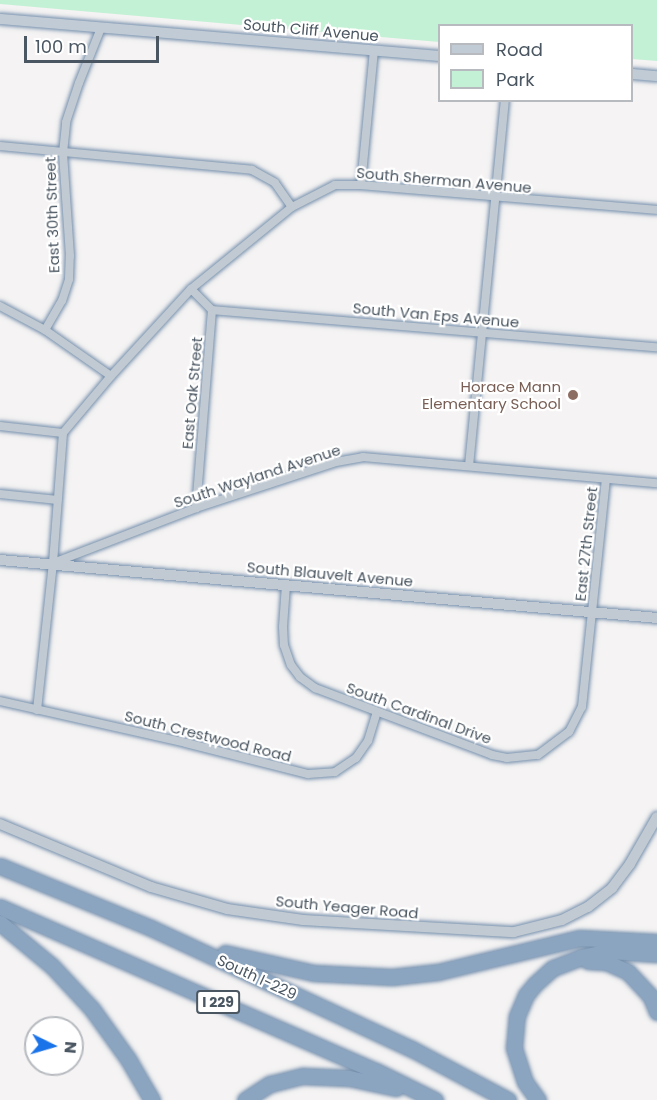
<!DOCTYPE html>
<html>
<head>
<meta charset="utf-8">
<style>
  body { margin:0 }
  #map { position:relative; width:657px; height:1100px; overflow:hidden; background:#f5f3f3; font-family:Poppins,sans-serif }
  div>[style] { position:absolute }
  [style*='--x'] { left:calc(var(--x)*1px); top:calc(var(--y)*1px); width:calc(var(--w)*1px); rotate:calc(var(--a)*1deg) }
  .green>* { inset:0; background:#c3f1d5 }
  .roads { filter:drop-shadow(0 0 2px #7690ad) drop-shadow(0 0 2px #7690ad) }
  .minor>* { height:8px; margin:-4px; padding:0 4px; transform-origin:4px; border-radius:4px; background:#c1cad2 }
  .tertiary>* { height:10px; margin:-5px; padding:0 5px; transform-origin:5px; border-radius:5px; background:#c1cad2 }
  .secondary>* { height:10px; margin:-5px; padding:0 5px; transform-origin:5px; border-radius:5px; background:#c1cbd6 }
  .motorway>* { height:15px; margin:-7.5px; padding:0 7.5px; transform-origin:7.5px; border-radius:7.5px; background:#8ba5c1 }
  .dots>* { width:16px; height:16px; translate:-50% -50%; box-sizing:border-box; border:3px solid #fff; border-radius:50% }
  span { translate:-50% -50%; white-space:nowrap; text-align:center; line-height:1.15; -webkit-text-stroke:4.5px #fff; paint-order:stroke }
  .shield-label span { padding:2px 4px; background:#fff; border:2px solid; border-radius:4px; -webkit-text-stroke-width:0 }
  .shield-label { font-size:14px; color:#4a5661; font-weight:700 }
  .street-label { font-size:15px; color:#4a5661 }
  .education-label { font-size:15px; color:#785e54 }
  .right { translate:-100% -50%; text-align:right }
  .legend { position:absolute; left:438px; top:24px; width:195px; height:78px; box-sizing:border-box; background:#fff; border:2px solid #b7bbc0; margin:0; padding:8px 10px; list-style:none; font-size:18px; color:#4a5661 }
  .legend li { display:flex; align-items:center; gap:12px; height:30px }
  .legend b { width:30px; border:2px solid #b7bbc0 }
  .north { position:absolute; left:24px; top:1016px; width:60px; height:60px; box-sizing:border-box; background:#fff; border:2px solid #b7bbc0; border-radius:50%; rotate:95deg; font-size:16px; font-weight:700; line-height:24px; text-align:center; color:#4a5661 }
  .north::after { content:''; display:block; margin:auto; width:21px; height:27px; background:#1a73e8; clip-path:polygon(50% 0,100% 100%,50% 72%,0 100%) }
  .scale { position:absolute; left:24px; top:36px; width:135px; height:27px; box-sizing:border-box; border:3px solid #4a5661; border-top:0; padding-left:8px; font-size:18px; line-height:21px; white-space:nowrap; color:#4a5661; -webkit-text-stroke:4px #fff; paint-order:stroke }
</style>
</head>
<body>
<div id="map">
  <div class="green">
    <div style="clip-path:polygon(0 0,657px 0,657px 61px,632px 59px,632px 26px,440px 26px,439px 42px,0 4px)"></div>
  </div>
  <div class="roads">
    <div class="minor">
      <div style="--x:0;--y:146;--w:253;--a:5.4"></div>
      <div style="--x:252;--y:170;--w:26;--a:29"></div>
      <div style="--x:275;--y:183;--w:29;--a:55"></div>
      <div style="--x:361;--y:185;--w:135;--a:-84.5"></div>
      <div style="--x:191;--y:289;--w:30;--a:45"></div>
      <div style="--x:212;--y:310;--w:199;--a:94.6"></div>
      <div style="--x:0;--y:306;--w:51;--a:28.1"></div>
      <div style="--x:45;--y:330;--w:80;--a:34.9"></div>
      <div style="--x:212;--y:310;--w:447;--a:4.8"></div>
      <div style="--x:45;--y:330;--w:34;--a:-60"></div>
      <div style="--x:62;--y:301;--w:23;--a:-72"></div>
      <div style="--x:69;--y:279;--w:23;--a:-88"></div>
      <div style="--x:70;--y:256;--w:103;--a:-93.9"></div>
      <div style="--x:63;--y:153;--w:31;--a:-84"></div>
      <div style="--x:66;--y:122;--w:41;--a:-71.6"></div>
      <div style="--x:79;--y:83;--w:59;--a:-68.2"></div>
      <div style="--x:0;--y:426;--w:63;--a:6.3"></div>
      <div style="--x:63;--y:433;--w:75;--a:-49.9"></div>
      <div style="--x:111;--y:376;--w:118;--a:-47.4"></div>
      <div style="--x:191;--y:289;--w:130;--a:-39.1"></div>
      <div style="--x:292;--y:207;--w:48;--a:-27.1"></div>
      <div style="--x:335;--y:185;--w:26;--a:0"></div>
      <div style="--x:361;--y:185;--w:297;--a:4.8"></div>
      <div style="--x:469;--y:466;--w:368;--a:-84.4"></div>
      <div style="--x:0;--y:494;--w:58;--a:5.9"></div>
      <div style="--x:53;--y:563;--w:153;--a:-21"></div>
      <div style="--x:196;--y:508;--w:147;--a:-18.2"></div>
      <div style="--x:336;--y:462;--w:27;--a:-10"></div>
      <div style="--x:363;--y:457;--w:295;--a:5.1"></div>
      <div style="--x:286;--y:585;--w:42;--a:94.1"></div>
      <div style="--x:283;--y:627;--w:18;--a:87"></div>
      <div style="--x:284;--y:645;--w:21;--a:71"></div>
      <div style="--x:291;--y:665;--w:15;--a:53"></div>
      <div style="--x:300;--y:677;--w:19;--a:36"></div>
      <div style="--x:315;--y:688;--w:189;--a:20.7"></div>
      <div style="--x:492;--y:755;--w:15;--a:11"></div>
      <div style="--x:507;--y:758;--w:31;--a:-6"></div>
      <div style="--x:538;--y:755;--w:39;--a:-37"></div>
      <div style="--x:569;--y:732;--w:28;--a:-63"></div>
      <div style="--x:582;--y:707;--w:229;--a:-84"></div>
      <div style="--x:0;--y:701;--w:191;--a:12.7"></div>
      <div style="--x:186;--y:743;--w:126;--a:14.3"></div>
      <div style="--x:308;--y:774;--w:27;--a:-4"></div>
      <div style="--x:335;--y:772;--w:25;--a:-34"></div>
      <div style="--x:356;--y:758;--w:21;--a:-55"></div>
      <div style="--x:368;--y:741;--w:30;--a:-73"></div>
      <div style="--x:37;--y:710;--w:148;--a:-83.8"></div>
      <div style="--x:53;--y:563;--w:130;--a:-85.6"></div>
    </div>
    <div class="tertiary">
      <div style="--x:0;--y:560;--w:660;--a:5.04"></div>
      <div style="--x:0;--y:824;--w:164;--a:22.6"></div>
      <div style="--x:151;--y:887;--w:79;--a:16.1"></div>
      <div style="--x:227;--y:909;--w:77;--a:8.2"></div>
      <div style="--x:303;--y:920;--w:211;--a:3.3"></div>
      <div style="--x:514;--y:932;--w:49;--a:-14"></div>
      <div style="--x:562;--y:920;--w:29;--a:-27"></div>
      <div style="--x:588;--y:907;--w:31;--a:-38"></div>
      <div style="--x:612;--y:888;--w:30;--a:-53"></div>
      <div style="--x:630;--y:864;--w:54;--a:-60.1"></div>
    </div>
    <div class="secondary">
      <div style="--x:0;--y:19;--w:442;--a:4.8"></div>
      <div style="--x:632;--y:74;--w:25;--a:5"></div>
    </div>
    <div class="motorway">
      <div style="--x:0;--y:866;--w:163;--a:22.3"></div>
      <div style="--x:151;--y:928;--w:288;--a:24.9"></div>
      <div style="--x:412;--y:1049;--w:109;--a:28"></div>
      <div style="--x:0;--y:907;--w:410;--a:23.6"></div>
      <div style="--x:376;--y:1071;--w:66;--a:26.2"></div>
      <div style="--x:0;--y:923;--w:67;--a:39.6"></div>
      <div style="--x:52;--y:966;--w:59;--a:47.1"></div>
      <div style="--x:92;--y:1009;--w:62;--a:54.2"></div>
      <div style="--x:128;--y:1059;--w:48;--a:59.7"></div>
      <div style="--x:225;--y:953;--w:91;--a:12.7"></div>
      <div style="--x:314;--y:973;--w:78;--a:2.9"></div>
      <div style="--x:392;--y:977;--w:46;--a:-6.2"></div>
      <div style="--x:438;--y:972;--w:146;--a:-13.5"></div>
      <div style="--x:580;--y:938;--w:77;--a:3"></div>
      <div style="--x:588;--y:961;--w:18;--a:3"></div>
      <div style="--x:606;--y:962;--w:24;--a:24"></div>
      <div style="--x:628;--y:972;--w:34;--a:47"></div>
      <div style="--x:651;--y:997;--w:16;--a:68"></div>
      <div style="--x:245;--y:1100;--w:30;--a:-33"></div>
      <div style="--x:270;--y:1084;--w:34;--a:-14"></div>
      <div style="--x:303;--y:1076;--w:46;--a:2.5"></div>
      <div style="--x:349;--y:1078;--w:48;--a:12"></div>
      <div style="--x:538;--y:1100;--w:22;--a:-126"></div>
      <div style="--x:525;--y:1082;--w:36;--a:-108"></div>
      <div style="--x:514;--y:1048;--w:32;--a:-85"></div>
      <div style="--x:517;--y:1016;--w:23;--a:-67"></div>
      <div style="--x:526;--y:995;--w:14;--a:-51"></div>
      <div style="--x:535;--y:984;--w:24;--a:-42"></div>
      <div style="--x:553;--y:968;--w:30;--a:-21"></div>
      <div style="--x:581;--y:957;--w:30;--a:-12"></div>
      <div style="--x:610;--y:951;--w:47;--a:3.7"></div>
    </div>
  </div>
  <div class="dots">
    <div style="left:573px;top:395px;background:#8d6e63"></div>
  </div>
  <div class="shield-label">
    <span style="left:218px;top:1002px">I 229</span>
  </div>
  <div class="street-label">
    <span style="left:311px;top:30px;rotate:5deg">South Cliff Avenue</span>
    <span style="left:444px;top:180px;rotate:5deg">South Sherman Avenue</span>
    <span style="left:52px;top:215px;rotate:-92deg">East 30th Street</span>
    <span style="left:436px;top:315px;rotate:5deg">South Van Eps Avenue</span>
    <span style="left:192px;top:393px;rotate:-85deg">East Oak Street</span>
    <span style="left:257px;top:476px;rotate:-18deg">South Wayland Avenue</span>
    <span style="left:586px;top:544px;rotate:-84deg">East 27th Street</span>
    <span style="left:330px;top:574px;rotate:5deg">South Blauvelt Avenue</span>
    <span style="left:419px;top:713px;rotate:20deg">South Cardinal Drive</span>
    <span style="left:208px;top:736px;rotate:14deg">South Crestwood Road</span>
    <span style="left:347px;top:907px;rotate:5deg">South Yeager Road</span>
    <span style="left:257px;top:977px;rotate:25deg">South I-229</span>
  </div>
  <div class="education-label">
    <span class="right" style="left:561px;top:395px">Horace Mann<br>Elementary School</span>
  </div>
  <ul class="legend">
  <li><b style="height:8px;background:#c1cbd6"></b>Road</li>
  <li><b style="height:16px;background:#c3f1d5"></b>Park</li>
  </ul>
  <div class="north">N</div>
  <div class="scale">100 m</div>
</div>
</body>
</html>
